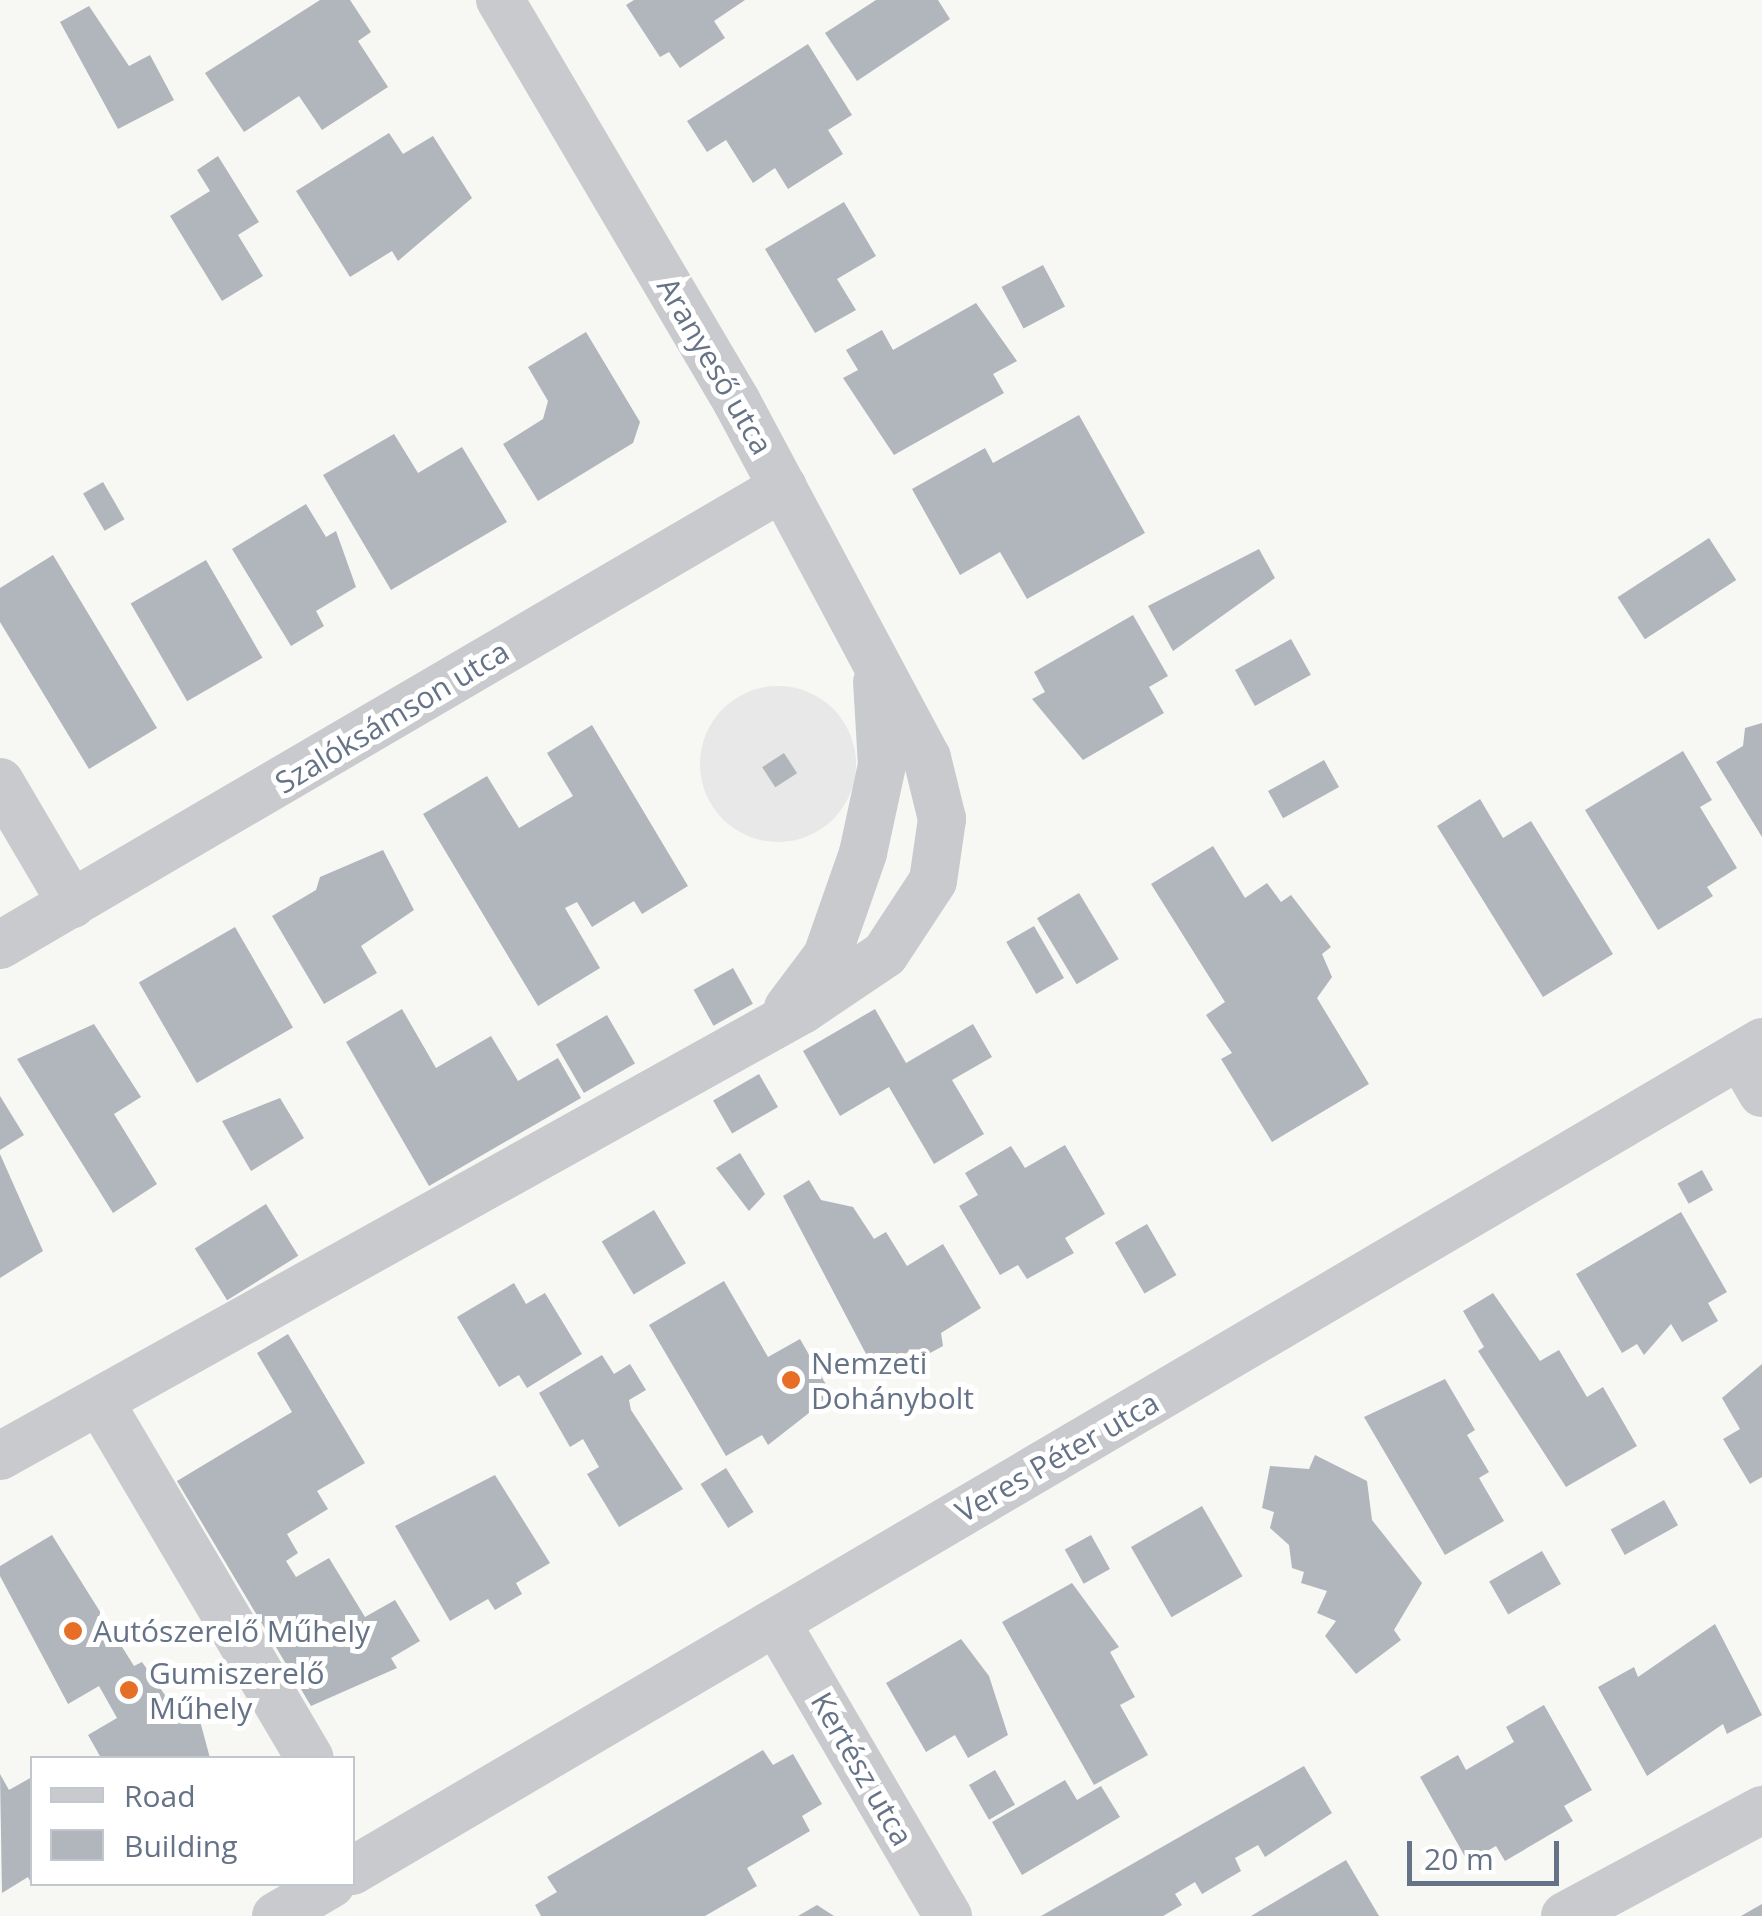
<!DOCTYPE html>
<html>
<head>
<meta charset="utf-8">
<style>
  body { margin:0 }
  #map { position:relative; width:1762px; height:1916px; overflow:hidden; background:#f7f7f4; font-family:"Open Sans",sans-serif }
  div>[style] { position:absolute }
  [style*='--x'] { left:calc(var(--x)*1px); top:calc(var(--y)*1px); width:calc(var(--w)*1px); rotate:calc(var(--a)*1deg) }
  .built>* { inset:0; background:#e7e8e7 }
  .round { border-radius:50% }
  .building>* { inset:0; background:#b0b6bc; transform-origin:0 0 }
  .street>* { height:48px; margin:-24px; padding:0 24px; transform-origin:24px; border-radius:24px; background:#c8cace }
  .dots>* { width:28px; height:28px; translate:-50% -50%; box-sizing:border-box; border:5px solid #fff; border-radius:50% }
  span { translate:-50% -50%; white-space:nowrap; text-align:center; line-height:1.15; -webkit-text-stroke:10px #fff; paint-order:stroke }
  .street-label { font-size:30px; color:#667386 }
  .poi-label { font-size:30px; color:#667386 }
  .left { translate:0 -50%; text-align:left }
  .legend { position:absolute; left:30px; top:1756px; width:325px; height:130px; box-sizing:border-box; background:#fff; border:2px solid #c2c7cf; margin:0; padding:12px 18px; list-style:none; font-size:30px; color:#667386 }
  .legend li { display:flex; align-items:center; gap:20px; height:50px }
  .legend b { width:50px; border:2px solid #c2c7cf }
  .scale { position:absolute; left:1407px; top:1841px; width:152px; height:45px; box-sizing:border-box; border:5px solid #667386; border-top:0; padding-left:12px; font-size:30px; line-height:35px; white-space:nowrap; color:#667386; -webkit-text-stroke:8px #fff; paint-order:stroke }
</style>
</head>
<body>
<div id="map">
  <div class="built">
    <div class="round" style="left:700px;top:686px;width:156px;height:156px"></div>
  </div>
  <div class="building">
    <div style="clip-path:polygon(320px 0,350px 0,371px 32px,358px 41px,388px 87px,322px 130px,299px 96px,244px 132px,205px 73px)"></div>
    <div style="clip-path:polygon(634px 0,745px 0,714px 21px,725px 38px,680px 68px,669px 52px,660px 57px,626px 5px)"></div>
    <div style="clip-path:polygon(938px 0,950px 19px,857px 81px,825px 33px,876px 0)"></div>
    <div style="clip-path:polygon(89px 6px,129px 66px,150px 55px,174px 100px,118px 129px,60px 22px)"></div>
    <div style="clip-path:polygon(808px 44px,852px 115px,828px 130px,843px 154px,788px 189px,775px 168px,753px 183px,726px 140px,707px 152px,687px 121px)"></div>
    <div style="clip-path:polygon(389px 133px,403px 154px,433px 136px,472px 198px,398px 261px,392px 251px,350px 277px,296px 191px)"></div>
    <div style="clip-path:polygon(218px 156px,259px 222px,238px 235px,263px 276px,222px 301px,170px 216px,210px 191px,197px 170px)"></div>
    <div style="clip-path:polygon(844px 202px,876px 256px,837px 279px,856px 310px,815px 333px,765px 249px)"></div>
    <div style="left:1043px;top:265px;width:47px;height:47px;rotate:62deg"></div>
    <div style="clip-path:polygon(976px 303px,1017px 361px,993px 374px,1004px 393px,894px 455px,843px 378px,858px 370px,846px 350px,882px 330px,893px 350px)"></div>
    <div style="clip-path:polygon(586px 332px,640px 422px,633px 443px,538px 501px,503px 444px,543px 419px,548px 401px,528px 367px)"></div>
    <div style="clip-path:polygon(1079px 415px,1145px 533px,1027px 599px,1000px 552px,960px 575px,912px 489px,985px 448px,993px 463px)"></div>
    <div style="clip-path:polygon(394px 434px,418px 473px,462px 447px,507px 522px,391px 590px,323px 475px)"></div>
    <div style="left:103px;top:482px;width:43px;height:23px;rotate:60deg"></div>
    <div style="clip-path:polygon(306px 504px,326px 537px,336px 531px,356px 587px,316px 611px,324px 626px,291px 646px,232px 549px)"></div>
    <div style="left:1709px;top:538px;width:50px;height:109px;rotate:57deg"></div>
    <div style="clip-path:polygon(1259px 549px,1275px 578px,1173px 651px,1148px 606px)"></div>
    <div style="clip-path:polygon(53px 555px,157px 728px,89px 769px,0 622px,0 588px)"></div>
    <div style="left:206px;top:560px;width:113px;height:87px;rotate:60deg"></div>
    <div style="clip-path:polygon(1133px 615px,1168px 676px,1149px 687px,1164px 713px,1083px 760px,1032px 699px,1045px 692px,1034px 672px)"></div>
    <div style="left:1291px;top:639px;width:41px;height:64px;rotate:61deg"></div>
    <div style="clip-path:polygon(1762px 723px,1762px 837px,1716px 762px,1743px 746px,1745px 728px)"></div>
    <div style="clip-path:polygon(592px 725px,688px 886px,642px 914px,634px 901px,592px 927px,577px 902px,565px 908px,600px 968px,538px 1006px,423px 814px,487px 776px,519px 828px,573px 796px,547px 753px)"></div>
    <div style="clip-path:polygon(1683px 751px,1712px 800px,1700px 807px,1737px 868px,1707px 887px,1713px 896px,1658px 930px,1585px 810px)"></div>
    <div style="left:784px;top:753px;width:24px;height:26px;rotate:57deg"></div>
    <div style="left:1324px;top:760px;width:31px;height:64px;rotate:61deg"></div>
    <div style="clip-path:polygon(1480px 799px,1503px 838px,1531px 821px,1613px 954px,1543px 997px,1437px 826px)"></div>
    <div style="clip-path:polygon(1213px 846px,1245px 898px,1267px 883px,1281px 902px,1291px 895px,1331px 947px,1322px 954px,1332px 977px,1317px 998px,1369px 1084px,1272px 1142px,1221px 1059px,1232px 1053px,1206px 1015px,1225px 1002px,1151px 884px)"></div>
    <div style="clip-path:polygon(383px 850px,414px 910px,361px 946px,377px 973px,324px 1004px,272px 916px,316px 890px,320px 877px)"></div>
    <div style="left:1079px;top:893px;width:77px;height:49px;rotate:59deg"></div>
    <div style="left:1034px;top:926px;width:60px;height:32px;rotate:60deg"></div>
    <div style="left:235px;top:927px;width:116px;height:111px;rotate:60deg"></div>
    <div style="left:733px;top:968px;width:41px;height:45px;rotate:61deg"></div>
    <div style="clip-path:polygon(402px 1009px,436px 1068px,491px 1036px,518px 1081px,558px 1058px,581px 1098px,429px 1186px,346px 1042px)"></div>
    <div style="clip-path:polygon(875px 1009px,906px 1063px,973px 1024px,992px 1057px,952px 1080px,984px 1134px,934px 1164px,889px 1087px,840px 1116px,803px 1051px)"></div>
    <div style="left:607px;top:1015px;width:56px;height:59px;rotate:60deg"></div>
    <div style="clip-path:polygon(94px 1024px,141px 1097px,114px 1114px,157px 1184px,113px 1213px,17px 1059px)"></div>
    <div style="left:759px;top:1074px;width:38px;height:53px;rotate:60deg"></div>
    <div style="clip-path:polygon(0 1096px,24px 1135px,0 1150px)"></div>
    <div style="clip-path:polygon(280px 1098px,304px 1138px,251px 1171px,222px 1121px)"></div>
    <div style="clip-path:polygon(1065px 1145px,1105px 1214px,1065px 1238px,1074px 1253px,1027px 1279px,1018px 1265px,1000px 1275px,959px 1206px,978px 1195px,965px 1173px,1011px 1146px,1025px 1168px)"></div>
    <div style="clip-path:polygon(740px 1153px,765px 1194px,749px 1211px,716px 1168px)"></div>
    <div style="clip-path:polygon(0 1154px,43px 1251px,0 1278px)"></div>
    <div style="left:1702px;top:1170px;width:23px;height:28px;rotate:61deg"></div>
    <div style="clip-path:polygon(809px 1180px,821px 1200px,853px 1207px,874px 1239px,886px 1232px,907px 1266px,943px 1244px,981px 1308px,941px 1333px,943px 1346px,919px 1359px,910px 1351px,875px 1371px,783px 1196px)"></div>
    <div style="left:266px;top:1204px;width:61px;height:84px;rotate:58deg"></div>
    <div style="left:654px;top:1210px;width:62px;height:61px;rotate:59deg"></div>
    <div style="clip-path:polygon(1681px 1212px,1727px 1292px,1708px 1303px,1718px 1321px,1682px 1342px,1671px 1324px,1644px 1355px,1637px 1344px,1622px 1353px,1576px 1274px)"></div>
    <div style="left:1147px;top:1224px;width:59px;height:37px;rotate:60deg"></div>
    <div style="clip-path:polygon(724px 1281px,768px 1357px,800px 1339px,832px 1395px,768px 1445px,762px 1435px,726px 1456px,649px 1325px)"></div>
    <div style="clip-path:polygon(514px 1283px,526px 1304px,545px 1293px,582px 1354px,527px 1388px,519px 1375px,499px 1387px,457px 1317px)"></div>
    <div style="clip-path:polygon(1493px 1293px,1540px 1361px,1559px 1350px,1587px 1397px,1603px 1387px,1637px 1446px,1566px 1487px,1478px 1351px,1484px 1347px,1463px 1311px)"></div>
    <div style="clip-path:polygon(288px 1334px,365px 1463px,317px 1491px,328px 1509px,287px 1534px,298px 1553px,286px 1561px,296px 1577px,329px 1558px,365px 1617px,395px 1600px,420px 1641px,391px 1658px,397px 1668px,311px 1706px,177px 1481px,292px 1412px,257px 1353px)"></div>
    <div style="clip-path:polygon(602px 1355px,614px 1374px,630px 1364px,646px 1390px,629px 1400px,631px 1410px,683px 1489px,619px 1527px,587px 1474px,599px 1467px,583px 1439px,570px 1447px,539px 1393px)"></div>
    <div style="clip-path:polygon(1762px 1364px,1762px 1477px,1750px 1484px,1723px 1439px,1740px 1429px,1722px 1398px)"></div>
    <div style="clip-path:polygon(1445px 1379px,1475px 1430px,1467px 1435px,1489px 1472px,1479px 1478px,1504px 1521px,1445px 1555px,1364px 1417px)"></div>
    <div style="clip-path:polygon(1315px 1455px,1367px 1481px,1372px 1520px,1422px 1583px,1394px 1630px,1401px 1640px,1356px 1674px,1325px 1636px,1336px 1621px,1317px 1613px,1327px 1591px,1301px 1583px,1304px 1572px,1292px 1568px,1289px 1545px,1270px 1528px,1274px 1512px,1262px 1508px,1270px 1466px,1309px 1469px)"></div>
    <div style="left:726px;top:1468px;width:52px;height:30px;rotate:58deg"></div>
    <div style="clip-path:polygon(495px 1475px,550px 1563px,516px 1583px,522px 1594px,495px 1610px,488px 1599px,450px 1621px,395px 1526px)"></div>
    <div style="left:1664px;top:1500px;width:29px;height:61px;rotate:61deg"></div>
    <div style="left:1202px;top:1506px;width:81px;height:82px;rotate:60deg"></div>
    <div style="clip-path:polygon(52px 1535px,134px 1666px,142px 1662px,181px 1718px,200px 1721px,210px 1758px,101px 1758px,88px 1735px,117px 1718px,99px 1686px,68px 1704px,0 1576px,0 1566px)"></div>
    <div style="left:1091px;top:1535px;width:39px;height:30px;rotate:61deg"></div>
    <div style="left:1542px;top:1551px;width:38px;height:61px;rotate:60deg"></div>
    <div style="clip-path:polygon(1072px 1583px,1119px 1647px,1110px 1652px,1135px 1697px,1120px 1705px,1148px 1755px,1094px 1785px,1002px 1622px)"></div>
    <div style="clip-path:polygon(1715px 1624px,1762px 1715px,1727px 1734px,1723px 1724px,1647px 1776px,1598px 1687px,1634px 1667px,1638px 1677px)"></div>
    <div style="clip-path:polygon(961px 1639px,989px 1676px,1008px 1735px,968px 1758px,955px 1735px,926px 1752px,886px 1683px)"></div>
    <div style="clip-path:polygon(1544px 1705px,1592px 1790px,1564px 1806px,1573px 1821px,1505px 1861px,1496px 1846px,1468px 1862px,1420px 1777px,1458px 1755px,1466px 1770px,1514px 1742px,1506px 1727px)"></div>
    <div style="clip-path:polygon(763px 1750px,773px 1765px,793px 1754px,822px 1804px,802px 1816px,810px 1831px,747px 1868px,757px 1886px,705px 1916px,541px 1916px,535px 1905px,557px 1892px,547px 1877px)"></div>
    <div style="clip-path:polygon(1304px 1766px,1332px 1813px,1265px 1857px,1258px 1845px,1235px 1858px,1241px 1871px,1202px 1894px,1195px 1882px,1175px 1894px,1182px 1905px,1163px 1916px,1041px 1916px)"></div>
    <div style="left:995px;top:1770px;width:40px;height:30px;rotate:60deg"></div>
    <div style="clip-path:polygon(0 1774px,9px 1790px,32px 1777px,32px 1885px,28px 1877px,2px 1893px)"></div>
    <div style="clip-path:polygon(1065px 1780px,1077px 1800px,1101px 1786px,1120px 1817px,1022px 1875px,992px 1822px)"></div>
    <div style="clip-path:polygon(1346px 1860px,1379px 1916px,1251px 1916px)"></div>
    <div style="clip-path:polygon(1762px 1904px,1762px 1916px,1741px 1916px)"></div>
    <div style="clip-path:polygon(817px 1905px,834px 1916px,798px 1916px)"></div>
  </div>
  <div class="street">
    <div style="--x:0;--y:782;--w:142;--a:59.5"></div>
    <div style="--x:0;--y:945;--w:907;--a:-30.32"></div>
    <div style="--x:788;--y:1008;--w:65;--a:-53.1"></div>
    <div style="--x:827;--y:956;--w:109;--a:-70.7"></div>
    <div style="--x:863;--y:853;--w:90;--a:-77.8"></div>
    <div style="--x:882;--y:765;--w:83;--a:-93.4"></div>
    <div style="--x:1740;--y:1055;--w:44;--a:59.9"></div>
    <div style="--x:100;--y:1402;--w:413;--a:59.5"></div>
    <div style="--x:0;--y:1456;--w:918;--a:-29.08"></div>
    <div style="--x:802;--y:1010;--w:100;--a:-34"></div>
    <div style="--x:885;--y:954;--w:87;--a:-56.7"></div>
    <div style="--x:933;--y:881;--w:63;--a:-81.7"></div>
    <div style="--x:942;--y:819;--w:63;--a:-103.8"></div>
    <div style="--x:927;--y:758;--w:404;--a:-118.1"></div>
    <div style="--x:737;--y:402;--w:467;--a:-120.5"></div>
    <div style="--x:776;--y:1622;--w:341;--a:59.7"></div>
    <div style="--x:352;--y:1871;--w:1636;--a:-30.45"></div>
    <div style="--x:276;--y:1916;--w:64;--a:-30.2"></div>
    <div style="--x:1565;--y:1916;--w:224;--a:-28.3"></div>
  </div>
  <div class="dots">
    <div style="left:791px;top:1380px;background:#e66e26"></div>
    <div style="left:73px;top:1631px;background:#e66e26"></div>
    <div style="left:129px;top:1690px;background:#e66e26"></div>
  </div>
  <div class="street-label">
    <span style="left:715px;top:366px;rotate:60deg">Aranyeső utca</span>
    <span style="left:392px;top:717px;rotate:-31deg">Szalóksámson utca</span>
    <span style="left:1057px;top:1457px;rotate:-30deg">Veres Péter utca</span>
    <span style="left:862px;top:1769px;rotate:60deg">Kertész utca</span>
  </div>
  <div class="poi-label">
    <span class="left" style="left:811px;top:1380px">Nemzeti<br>Dohánybolt</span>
    <span class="left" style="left:93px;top:1631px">Autószerelő Műhely</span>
    <span class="left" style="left:149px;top:1690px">Gumiszerelő<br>Műhely</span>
  </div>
  <ul class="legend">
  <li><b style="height:12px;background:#c8cace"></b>Road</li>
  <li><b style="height:28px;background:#b0b6bc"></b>Building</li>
  </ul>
  <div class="scale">20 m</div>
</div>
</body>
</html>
